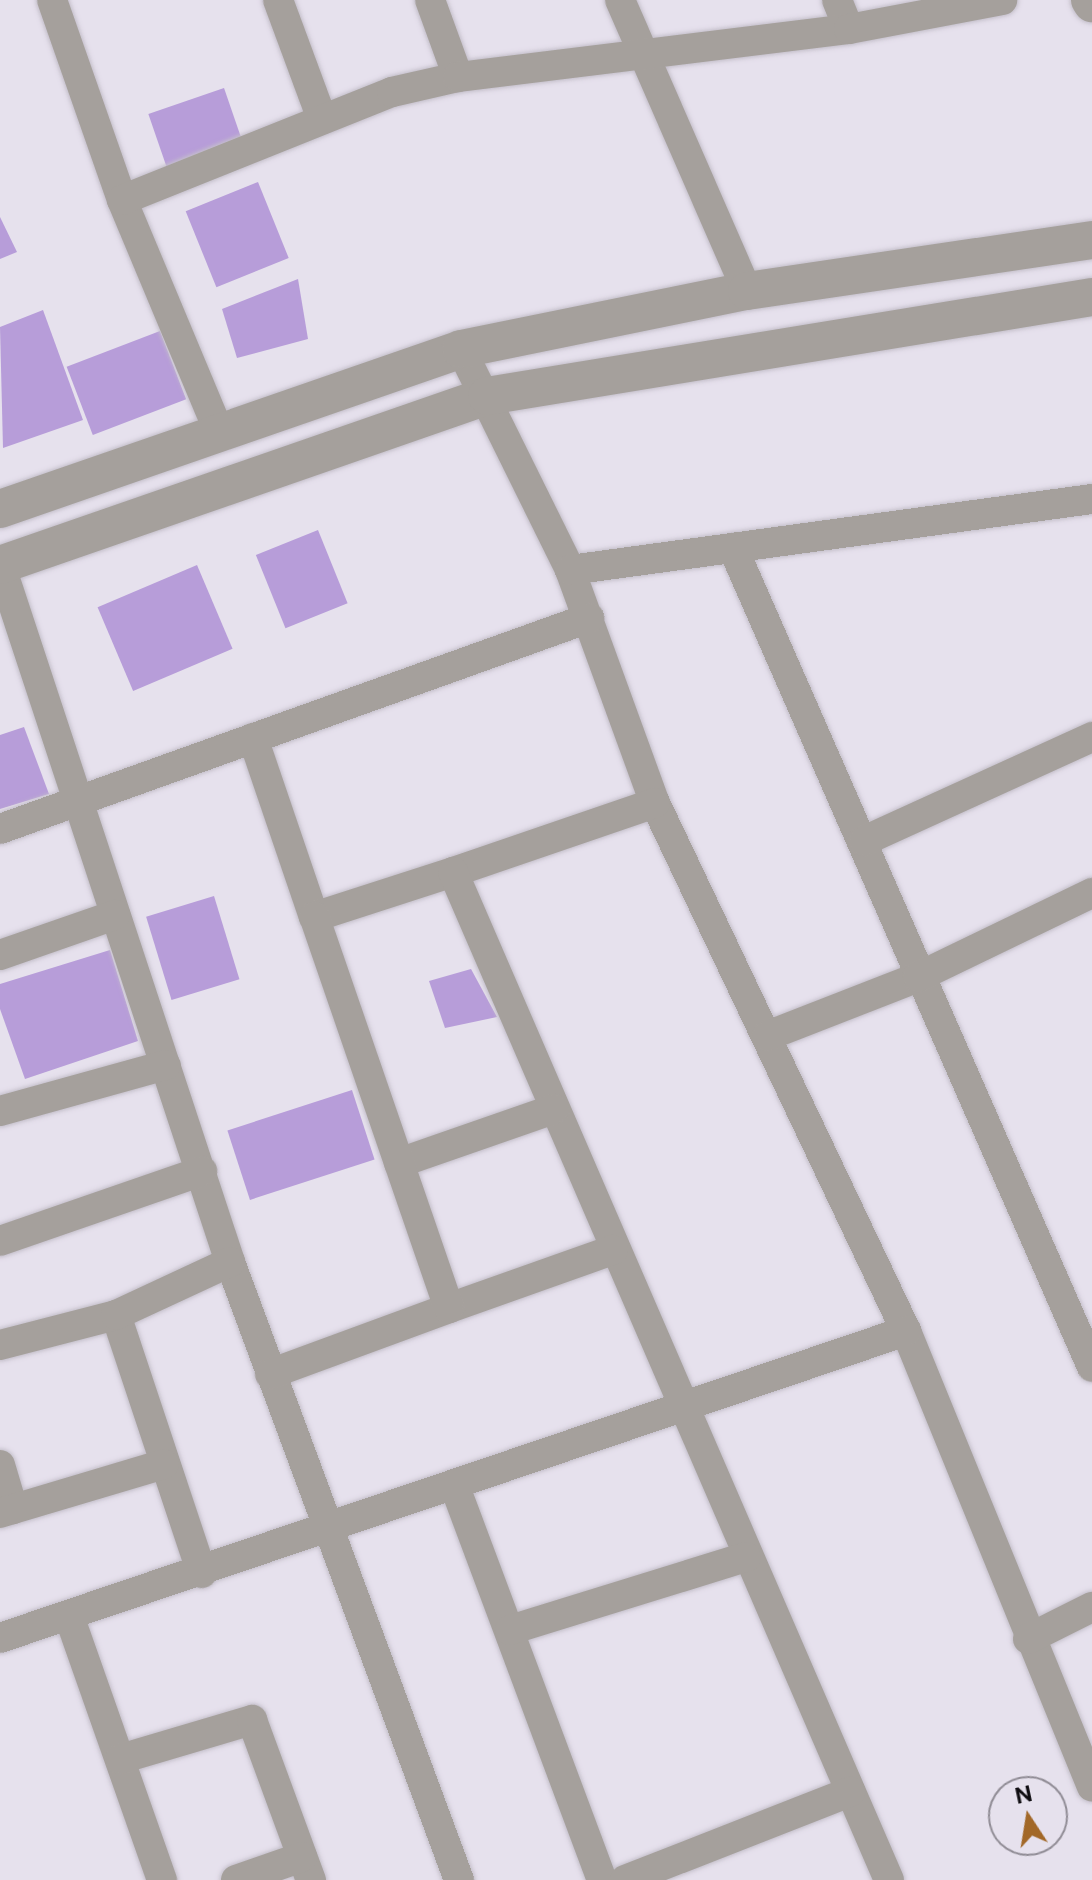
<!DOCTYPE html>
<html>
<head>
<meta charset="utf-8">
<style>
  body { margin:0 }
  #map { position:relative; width:1092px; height:1880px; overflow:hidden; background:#e6e1ed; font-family:"Public Sans",sans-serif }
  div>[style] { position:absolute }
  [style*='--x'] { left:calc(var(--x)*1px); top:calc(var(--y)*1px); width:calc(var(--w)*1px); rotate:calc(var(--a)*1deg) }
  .building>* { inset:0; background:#b79dd9; transform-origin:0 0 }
  .roads { filter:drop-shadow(0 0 2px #c4bfca) drop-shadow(0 0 2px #c4bfca) }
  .minor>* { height:30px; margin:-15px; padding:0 15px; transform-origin:15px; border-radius:15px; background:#a5a09c }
  .tertiary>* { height:38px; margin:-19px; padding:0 19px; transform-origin:19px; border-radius:19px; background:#a5a09c }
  span { translate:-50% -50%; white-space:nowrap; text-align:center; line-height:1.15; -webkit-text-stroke:8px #e6e1ed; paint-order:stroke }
  .north { position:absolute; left:988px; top:1776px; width:80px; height:80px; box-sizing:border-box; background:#e6e1ed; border:2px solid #908c95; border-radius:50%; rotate:348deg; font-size:22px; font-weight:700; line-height:32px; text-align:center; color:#0f0d11 }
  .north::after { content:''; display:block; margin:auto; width:28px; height:36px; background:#a26828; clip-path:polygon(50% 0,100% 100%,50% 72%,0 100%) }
</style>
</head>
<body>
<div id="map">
  <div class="building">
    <div style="left:224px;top:88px;width:64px;height:80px;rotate:71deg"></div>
    <div style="left:258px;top:182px;width:82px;height:78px;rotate:68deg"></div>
    <div style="clip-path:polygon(0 217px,17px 252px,0 259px)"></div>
    <div style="clip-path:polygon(298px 279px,308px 339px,237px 358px,222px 309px)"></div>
    <div style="clip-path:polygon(43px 310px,83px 420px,3px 448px,0 327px)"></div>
    <div style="left:160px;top:331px;width:73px;height:100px;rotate:69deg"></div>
    <div style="left:318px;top:530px;width:79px;height:67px;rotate:68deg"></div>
    <div style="left:197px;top:565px;width:91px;height:108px;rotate:67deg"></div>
    <div style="clip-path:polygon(24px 727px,49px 794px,0 809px,0 735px)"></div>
    <div style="left:214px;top:896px;width:87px;height:71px;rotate:73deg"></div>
    <div style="clip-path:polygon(110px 950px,138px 1041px,25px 1079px,0 1009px,0 984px)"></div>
    <div style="clip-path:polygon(471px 969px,497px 1017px,445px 1028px,429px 981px)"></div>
    <div style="left:352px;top:1090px;width:73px;height:131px;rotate:72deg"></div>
  </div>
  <div class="roads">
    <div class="minor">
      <div style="--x:52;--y:0;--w:212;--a:70.7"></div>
      <div style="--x:122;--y:200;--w:249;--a:67.3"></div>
      <div style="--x:278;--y:0;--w:127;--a:69.7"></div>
      <div style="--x:430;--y:0;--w:82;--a:70"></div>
      <div style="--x:620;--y:0;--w:318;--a:66.4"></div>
      <div style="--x:837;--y:0;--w:31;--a:68"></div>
      <div style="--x:122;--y:200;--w:291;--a:-21.8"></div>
      <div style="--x:392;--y:92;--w:68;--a:-12.8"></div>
      <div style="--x:458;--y:77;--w:394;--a:-7"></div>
      <div style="--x:849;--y:29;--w:156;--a:-10.7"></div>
      <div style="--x:461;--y:349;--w:246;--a:63.7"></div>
      <div style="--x:570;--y:570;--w:248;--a:70"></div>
      <div style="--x:655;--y:803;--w:585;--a:64.57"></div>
      <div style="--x:906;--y:1331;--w:492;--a:67.8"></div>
      <div style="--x:733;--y:548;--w:894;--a:66.33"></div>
      <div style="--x:0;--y:564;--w:735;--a:71.76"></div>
      <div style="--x:230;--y:1262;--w:659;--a:69.67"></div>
      <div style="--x:570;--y:570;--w:527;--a:-7.75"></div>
      <div style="--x:253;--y:738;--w:189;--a:71.2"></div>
      <div style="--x:314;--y:917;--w:146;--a:-17.9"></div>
      <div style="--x:655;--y:803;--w:213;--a:161.1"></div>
      <div style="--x:453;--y:872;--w:1098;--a:66.61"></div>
      <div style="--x:0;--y:829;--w:626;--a:-19.71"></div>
      <div style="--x:864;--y:841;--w:251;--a:-24.5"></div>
      <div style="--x:0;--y:955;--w:122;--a:-19.2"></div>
      <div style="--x:767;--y:1036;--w:162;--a:-21.3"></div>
      <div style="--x:918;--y:977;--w:193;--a:-25.8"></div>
      <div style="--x:0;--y:1111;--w:172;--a:-15.5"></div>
      <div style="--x:399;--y:1163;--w:164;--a:-19.2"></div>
      <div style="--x:0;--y:1241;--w:214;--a:-19.1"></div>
      <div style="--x:449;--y:1308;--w:174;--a:-19.5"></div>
      <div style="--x:116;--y:1315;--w:272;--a:71.6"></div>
      <div style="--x:0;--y:1345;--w:120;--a:-14.5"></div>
      <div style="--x:116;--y:1315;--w:126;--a:-24.9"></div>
      <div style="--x:270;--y:1374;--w:191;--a:-20.2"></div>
      <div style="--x:449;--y:1308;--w:414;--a:-109"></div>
      <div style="--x:0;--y:1465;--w:46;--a:73.5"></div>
      <div style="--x:455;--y:1487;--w:420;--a:69.5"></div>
      <div style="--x:0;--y:1513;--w:171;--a:-16.6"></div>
      <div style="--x:69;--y:1616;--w:280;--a:70.6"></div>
      <div style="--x:510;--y:1630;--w:247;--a:-17.2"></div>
      <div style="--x:0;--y:1638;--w:957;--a:-18.72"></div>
      <div style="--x:1028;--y:1639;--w:72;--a:-26.6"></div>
      <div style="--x:120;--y:1759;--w:138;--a:-16.5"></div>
      <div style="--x:252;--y:1720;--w:171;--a:69.8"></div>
      <div style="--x:236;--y:1880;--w:70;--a:-19.2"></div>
      <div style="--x:625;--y:1880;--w:242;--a:-21.4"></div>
    </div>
    <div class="tertiary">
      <div style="--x:1090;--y:0;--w:4;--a:56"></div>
      <div style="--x:0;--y:509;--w:488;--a:-19.1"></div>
      <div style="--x:461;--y:349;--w:292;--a:-11.5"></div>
      <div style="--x:747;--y:291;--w:349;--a:-8.4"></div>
      <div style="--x:0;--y:565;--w:515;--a:-19.14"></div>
      <div style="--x:487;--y:396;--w:613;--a:-9.29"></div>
    </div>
  </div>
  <div class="north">N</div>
</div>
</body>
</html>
